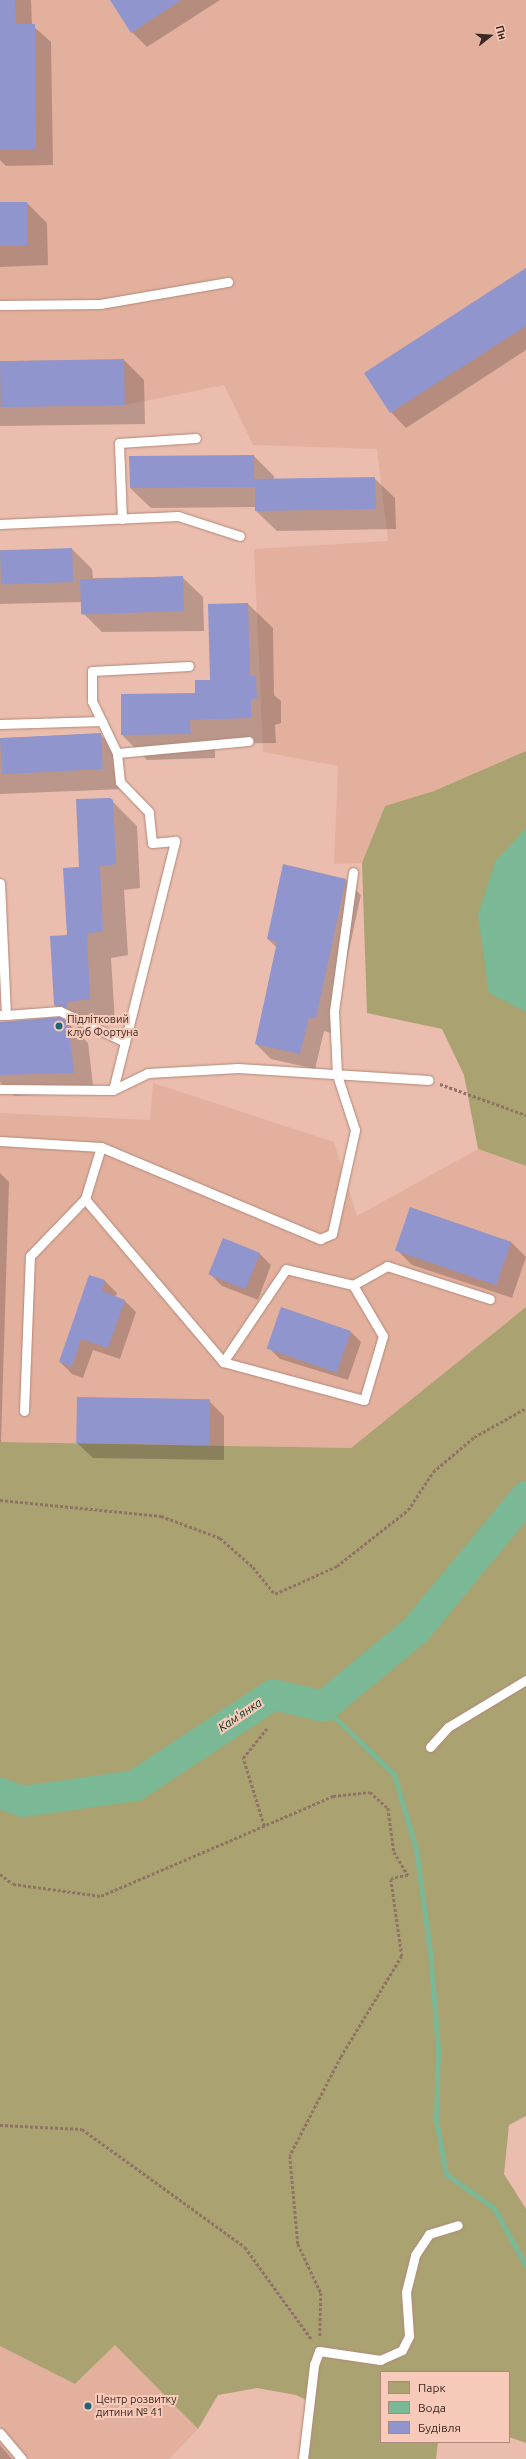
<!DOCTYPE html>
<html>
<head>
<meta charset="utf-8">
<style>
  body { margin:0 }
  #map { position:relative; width:526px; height:2459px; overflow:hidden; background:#eabdae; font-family:Ubuntu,sans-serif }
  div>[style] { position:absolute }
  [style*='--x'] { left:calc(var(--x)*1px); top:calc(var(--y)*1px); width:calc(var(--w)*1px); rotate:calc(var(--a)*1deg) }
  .built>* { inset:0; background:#e4b09e }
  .green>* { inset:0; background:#aba272 }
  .water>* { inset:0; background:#7ab896 }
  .shadow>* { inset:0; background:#0003 }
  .stream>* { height:5px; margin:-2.5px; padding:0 2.5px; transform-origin:2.5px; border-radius:2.5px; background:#7ab896 }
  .river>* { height:31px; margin:-15.5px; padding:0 15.5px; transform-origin:15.5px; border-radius:15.5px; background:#7ab896 }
  .building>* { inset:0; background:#9095cd; transform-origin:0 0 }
  .path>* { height:2.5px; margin-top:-1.25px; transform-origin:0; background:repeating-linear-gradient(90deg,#917267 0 3px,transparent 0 5px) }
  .roads { filter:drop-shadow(0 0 1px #b28879) drop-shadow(0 0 1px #b28879) }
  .service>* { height:9px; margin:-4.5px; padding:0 4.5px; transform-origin:4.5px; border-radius:4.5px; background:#fff }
  .dots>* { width:11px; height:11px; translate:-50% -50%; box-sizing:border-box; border:2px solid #f7caba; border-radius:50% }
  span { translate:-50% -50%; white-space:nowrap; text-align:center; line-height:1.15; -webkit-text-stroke:4px #f7caba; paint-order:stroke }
  .poi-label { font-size:11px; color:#3a2822 }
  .left { translate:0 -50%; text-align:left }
  .water-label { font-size:12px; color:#00351f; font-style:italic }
  .legend { position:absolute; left:380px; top:2371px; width:130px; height:72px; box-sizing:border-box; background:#f7caba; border:1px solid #ab897d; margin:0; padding:5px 7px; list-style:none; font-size:12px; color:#3a2822 }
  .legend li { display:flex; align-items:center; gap:8px; height:20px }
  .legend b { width:20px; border:1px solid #ab897d }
  .north { position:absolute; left:470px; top:16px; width:40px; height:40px; -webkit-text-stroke:3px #f7caba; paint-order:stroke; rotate:73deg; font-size:11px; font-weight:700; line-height:16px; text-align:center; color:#3a2822 }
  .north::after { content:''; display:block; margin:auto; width:14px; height:18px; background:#3a2822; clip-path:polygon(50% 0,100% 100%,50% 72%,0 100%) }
</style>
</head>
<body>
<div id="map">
  <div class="built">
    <div style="clip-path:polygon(0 0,526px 0,526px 751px,434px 791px,385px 806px,362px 863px,334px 864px,338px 766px,263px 752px,254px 549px,388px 541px,377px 449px,253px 445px,224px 385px,125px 405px,0 406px)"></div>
    <div style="clip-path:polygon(153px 1083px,334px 1142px,357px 1216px,478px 1149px,526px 1166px,526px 1307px,351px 1448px,0 1442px,0 1113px,150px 1120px)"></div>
    <div style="clip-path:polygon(115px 2344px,198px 2429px,169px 2459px,0 2459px,0 2346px,75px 2384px)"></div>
  </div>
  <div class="green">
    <div style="clip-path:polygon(526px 751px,526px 1166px,478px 1149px,464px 1075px,442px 1029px,367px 1013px,362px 863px,385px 806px,434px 791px)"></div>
    <div style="clip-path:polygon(526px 1307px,526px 2116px,509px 2125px,504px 2174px,526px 2209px,526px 2443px,509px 2437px,509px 2372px,381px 2372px,381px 2442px,438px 2442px,436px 2459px,306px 2459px,314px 2404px,296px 2395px,257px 2388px,218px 2395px,198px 2429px,115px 2345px,75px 2384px,0 2346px,0 1442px,351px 1448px)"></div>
  </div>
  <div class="water">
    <div style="clip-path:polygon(526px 828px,526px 1012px,489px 993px,478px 915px,495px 862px)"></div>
  </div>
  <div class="shadow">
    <div style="clip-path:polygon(0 0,31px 0,32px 25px,51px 42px,53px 165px,6px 166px,0 160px)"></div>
    <div style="clip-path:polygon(111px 0,220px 0,147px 47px,132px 32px)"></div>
    <div style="clip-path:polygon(0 203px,27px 203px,47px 223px,48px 265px,0 267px)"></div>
    <div style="clip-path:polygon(526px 269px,526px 350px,406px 428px,391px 412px)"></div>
    <div style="clip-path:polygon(124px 360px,144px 380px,145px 424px,0 426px,0 361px)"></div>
    <div style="clip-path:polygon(254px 456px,274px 476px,274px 480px,374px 478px,395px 498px,396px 529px,277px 531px,256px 511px,256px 507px,151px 508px,130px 488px)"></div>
    <div style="clip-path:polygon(72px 549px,92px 569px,93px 578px,182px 577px,203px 597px,204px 631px,102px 632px,82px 612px,82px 602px,0 604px,0 550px)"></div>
    <div style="clip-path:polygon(248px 604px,273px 628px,274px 695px,281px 701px,281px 723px,275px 725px,276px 743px,215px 744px,215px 758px,147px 760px,122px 735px,196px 694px,211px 681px)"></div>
    <div style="clip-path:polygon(100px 734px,121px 755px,123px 789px,0 794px,0 738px)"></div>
    <div style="clip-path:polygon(110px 799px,137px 826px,140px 888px,124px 890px,128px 955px,111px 958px,115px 1023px,91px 1026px,91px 1032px,80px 1030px,55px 1005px,80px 868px)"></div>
    <div style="clip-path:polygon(346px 880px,361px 895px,331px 1033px,324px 1031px,315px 1069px,271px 1059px,256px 1044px,277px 948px,268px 939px)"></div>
    <div style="clip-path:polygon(67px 1022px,88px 1043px,94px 1093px,14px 1096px,0 1082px,0 1023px)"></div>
    <div style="clip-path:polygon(0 1173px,9px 1182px,1px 1442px,0 1442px)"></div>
    <div style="clip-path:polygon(410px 1208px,511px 1242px,526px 1257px,512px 1298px,412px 1265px,397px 1250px)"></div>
    <div style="clip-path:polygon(259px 1253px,271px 1265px,258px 1300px,222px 1286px,210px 1274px)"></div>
    <div style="clip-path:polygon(90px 1276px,105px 1281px,117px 1293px,115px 1297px,124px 1300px,136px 1312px,120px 1359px,93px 1350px,83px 1378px,72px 1374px,60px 1362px)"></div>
    <div style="clip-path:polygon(351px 1332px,361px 1342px,348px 1380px,280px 1359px,270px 1349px)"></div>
    <div style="clip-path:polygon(209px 1401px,224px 1416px,224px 1460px,93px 1458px,77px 1443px)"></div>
    <div style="clip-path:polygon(0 2445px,12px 2459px,0 2459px)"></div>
  </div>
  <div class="stream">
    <div style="--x:323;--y:1706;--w:98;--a:43.8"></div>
    <div style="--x:394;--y:1774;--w:78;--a:73.7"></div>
    <div style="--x:416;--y:1849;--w:103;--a:82.2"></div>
    <div style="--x:430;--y:1951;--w:98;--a:85.3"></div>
    <div style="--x:438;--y:2049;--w:71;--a:91.6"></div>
    <div style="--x:436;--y:2120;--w:55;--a:79.5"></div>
    <div style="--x:446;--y:2174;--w:59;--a:35.3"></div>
    <div style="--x:494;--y:2208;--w:66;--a:61.1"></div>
  </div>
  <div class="river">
    <div style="--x:0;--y:1793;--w:24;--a:19"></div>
    <div style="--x:23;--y:1801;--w:113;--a:-8.1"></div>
    <div style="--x:135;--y:1785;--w:165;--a:-33.4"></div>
    <div style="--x:273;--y:1694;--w:51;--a:13.5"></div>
    <div style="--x:323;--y:1706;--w:119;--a:-39.6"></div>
    <div style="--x:415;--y:1630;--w:174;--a:-50.4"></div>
  </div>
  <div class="building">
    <div style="clip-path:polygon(0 0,15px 0,16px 24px,35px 24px,36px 149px,0 149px)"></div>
    <div style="clip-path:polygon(110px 0,181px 0,131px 33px)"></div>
    <div style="left:0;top:202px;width:27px;height:44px"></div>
    <div style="clip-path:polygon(526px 268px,526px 326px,390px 413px,364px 373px)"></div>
    <div style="left:124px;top:359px;width:46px;height:124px;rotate:89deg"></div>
    <div style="clip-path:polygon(254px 455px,254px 479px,375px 477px,376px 509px,255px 511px,255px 482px,255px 487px,130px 488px,129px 456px)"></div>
    <div style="left:72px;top:548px;width:34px;height:72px;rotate:88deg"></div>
    <div style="left:183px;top:576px;width:35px;height:103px;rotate:88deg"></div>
    <div style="clip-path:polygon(248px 603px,250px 676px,256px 676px,257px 698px,251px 700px,251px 718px,190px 720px,191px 734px,121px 735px,121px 694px,195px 693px,195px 680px,210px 680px,208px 604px)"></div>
    <div style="left:101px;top:733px;width:36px;height:101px;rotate:87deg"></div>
    <div style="clip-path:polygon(110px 798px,113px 800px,116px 863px,113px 865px,100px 866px,103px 931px,87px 934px,90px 999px,67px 1002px,67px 1008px,54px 1005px,50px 936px,67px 935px,63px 868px,79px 867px,76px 799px)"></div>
    <div style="clip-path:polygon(283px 864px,346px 879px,316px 1018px,309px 1017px,300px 1054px,255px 1044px,277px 942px,267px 939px)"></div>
    <div style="clip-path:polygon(59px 1017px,68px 1021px,74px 1073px,0 1075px,0 1022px)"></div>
    <div style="left:410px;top:1207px;width:107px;height:46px;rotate:19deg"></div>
    <div style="left:223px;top:1238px;width:40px;height:39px;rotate:22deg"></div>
    <div style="clip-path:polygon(89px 1275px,105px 1280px,102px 1291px,125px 1300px,108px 1348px,81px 1339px,72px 1367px,59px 1362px)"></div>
    <div style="left:281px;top:1307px;width:74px;height:44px;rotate:19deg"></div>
    <div style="left:77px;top:1397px;width:133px;height:46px;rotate:1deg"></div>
  </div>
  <div class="path">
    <div style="--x:440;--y:1084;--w:91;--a:19.8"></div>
    <div style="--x:0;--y:1500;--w:162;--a:5.7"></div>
    <div style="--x:161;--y:1516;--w:63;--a:20.4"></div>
    <div style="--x:220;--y:1538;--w:44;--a:41.3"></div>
    <div style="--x:253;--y:1567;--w:35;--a:51"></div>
    <div style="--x:275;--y:1594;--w:68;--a:-24.3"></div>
    <div style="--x:337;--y:1566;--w:90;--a:-38.3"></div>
    <div style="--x:408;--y:1510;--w:45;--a:-56.7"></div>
    <div style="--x:433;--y:1472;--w:54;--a:-40.5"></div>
    <div style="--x:474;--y:1437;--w:60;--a:-29.1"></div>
    <div style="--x:264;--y:1826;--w:71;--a:-107.2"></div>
    <div style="--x:243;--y:1758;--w:38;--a:-51"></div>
    <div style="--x:0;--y:1874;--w:16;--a:38"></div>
    <div style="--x:13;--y:1884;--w:89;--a:7.8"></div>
    <div style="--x:101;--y:1896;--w:253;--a:-23.3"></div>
    <div style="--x:333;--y:1796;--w:37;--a:-6"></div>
    <div style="--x:370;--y:1792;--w:24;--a:42"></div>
    <div style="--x:388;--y:1808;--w:44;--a:82.2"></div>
    <div style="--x:394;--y:1852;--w:27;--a:59"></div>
    <div style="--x:408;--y:1875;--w:17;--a:167"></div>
    <div style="--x:391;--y:1879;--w:78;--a:81.9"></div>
    <div style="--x:402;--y:1956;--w:118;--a:121.1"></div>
    <div style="--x:341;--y:2057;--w:111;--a:117.3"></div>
    <div style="--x:290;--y:2156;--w:88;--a:84.8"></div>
    <div style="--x:298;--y:2244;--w:54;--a:64.9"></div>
    <div style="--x:321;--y:2293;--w:45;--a:91.3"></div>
    <div style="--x:0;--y:2125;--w:82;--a:2.8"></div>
    <div style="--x:82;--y:2129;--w:201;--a:35.9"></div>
    <div style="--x:245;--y:2247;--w:115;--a:54.2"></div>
  </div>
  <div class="roads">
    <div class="service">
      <div style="--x:0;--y:305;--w:100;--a:-0.6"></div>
      <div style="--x:100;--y:304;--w:130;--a:-9.8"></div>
      <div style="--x:122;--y:519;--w:76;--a:-92.3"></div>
      <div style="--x:119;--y:443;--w:77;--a:-3.7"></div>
      <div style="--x:0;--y:524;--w:178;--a:-2.6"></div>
      <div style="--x:178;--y:516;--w:65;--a:17.9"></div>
      <div style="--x:0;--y:724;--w:102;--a:-1.7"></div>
      <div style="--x:117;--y:753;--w:58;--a:-115.7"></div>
      <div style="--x:92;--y:701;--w:30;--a:-90"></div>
      <div style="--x:92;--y:671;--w:97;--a:-3"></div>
      <div style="--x:0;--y:883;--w:132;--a:87.4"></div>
      <div style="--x:6;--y:1015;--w:6;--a:180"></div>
      <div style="--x:6;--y:1015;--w:54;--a:-4.2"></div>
      <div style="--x:60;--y:1011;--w:72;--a:25.5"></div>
      <div style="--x:0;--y:1089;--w:113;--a:0.5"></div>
      <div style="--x:113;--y:1090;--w:39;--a:-26"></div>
      <div style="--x:148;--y:1073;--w:90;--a:-3.2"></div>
      <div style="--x:238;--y:1068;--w:191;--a:3.6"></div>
      <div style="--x:113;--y:1090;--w:257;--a:-76"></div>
      <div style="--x:175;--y:841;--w:23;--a:175"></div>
      <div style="--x:152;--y:843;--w:31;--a:-96"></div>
      <div style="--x:149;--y:812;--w:42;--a:-134"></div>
      <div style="--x:120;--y:782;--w:29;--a:-96"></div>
      <div style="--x:117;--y:753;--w:132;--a:-5.2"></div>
      <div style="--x:0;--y:1141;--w:101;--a:3.4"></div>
      <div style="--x:101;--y:1147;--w:238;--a:22.8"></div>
      <div style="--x:320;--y:1239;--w:13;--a:-23"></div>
      <div style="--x:332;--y:1234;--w:107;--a:-77.5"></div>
      <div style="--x:355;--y:1130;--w:58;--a:-108.1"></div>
      <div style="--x:337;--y:1075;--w:64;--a:-92.7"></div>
      <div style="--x:334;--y:1011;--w:140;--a:-82.2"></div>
      <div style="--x:85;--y:1199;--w:214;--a:49.7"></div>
      <div style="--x:223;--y:1362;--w:146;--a:15.1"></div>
      <div style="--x:364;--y:1400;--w:67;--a:-73.5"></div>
      <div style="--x:383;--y:1336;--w:59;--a:-120.5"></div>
      <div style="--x:353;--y:1285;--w:69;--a:-166.6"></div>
      <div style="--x:286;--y:1269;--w:112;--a:124.1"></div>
      <div style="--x:353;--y:1285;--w:39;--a:-29"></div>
      <div style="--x:387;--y:1266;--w:108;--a:17.8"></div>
      <div style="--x:24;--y:1411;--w:155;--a:-87.8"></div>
      <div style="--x:30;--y:1256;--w:79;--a:-46"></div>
      <div style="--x:85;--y:1199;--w:54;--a:-72.9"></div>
      <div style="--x:430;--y:1747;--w:27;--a:-48"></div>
      <div style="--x:448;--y:1727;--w:91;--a:-31.1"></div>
      <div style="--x:0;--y:2433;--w:34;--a:50"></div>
      <div style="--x:303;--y:2459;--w:95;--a:-83.3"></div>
      <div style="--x:314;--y:2365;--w:15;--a:-70"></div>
      <div style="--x:319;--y:2351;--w:62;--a:8.4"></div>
      <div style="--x:380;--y:2360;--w:24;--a:-24"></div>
      <div style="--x:402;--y:2350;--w:16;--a:-63"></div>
      <div style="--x:409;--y:2336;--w:44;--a:-93.9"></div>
      <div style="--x:406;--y:2292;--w:38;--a:-76"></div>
      <div style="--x:415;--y:2255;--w:25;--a:-56"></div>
      <div style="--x:429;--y:2234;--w:30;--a:-17"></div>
    </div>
  </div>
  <div class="dots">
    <div style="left:59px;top:1026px;background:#206476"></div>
    <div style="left:88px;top:2406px;background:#206476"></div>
  </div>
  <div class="poi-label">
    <span class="left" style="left:67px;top:1026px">Підлітковий<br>клуб Фортуна</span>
    <span class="left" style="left:96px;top:2406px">Центр розвитку<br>дитини № 41</span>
  </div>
  <div class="water-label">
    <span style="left:240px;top:1715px;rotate:-34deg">Кам'янка</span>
  </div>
  <ul class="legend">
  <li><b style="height:11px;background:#aba272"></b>Парк</li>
  <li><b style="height:11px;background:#7ab896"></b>Вода</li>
  <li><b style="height:11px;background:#9095cd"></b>Будівля</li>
  </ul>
  <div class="north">Пн</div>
</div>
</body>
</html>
